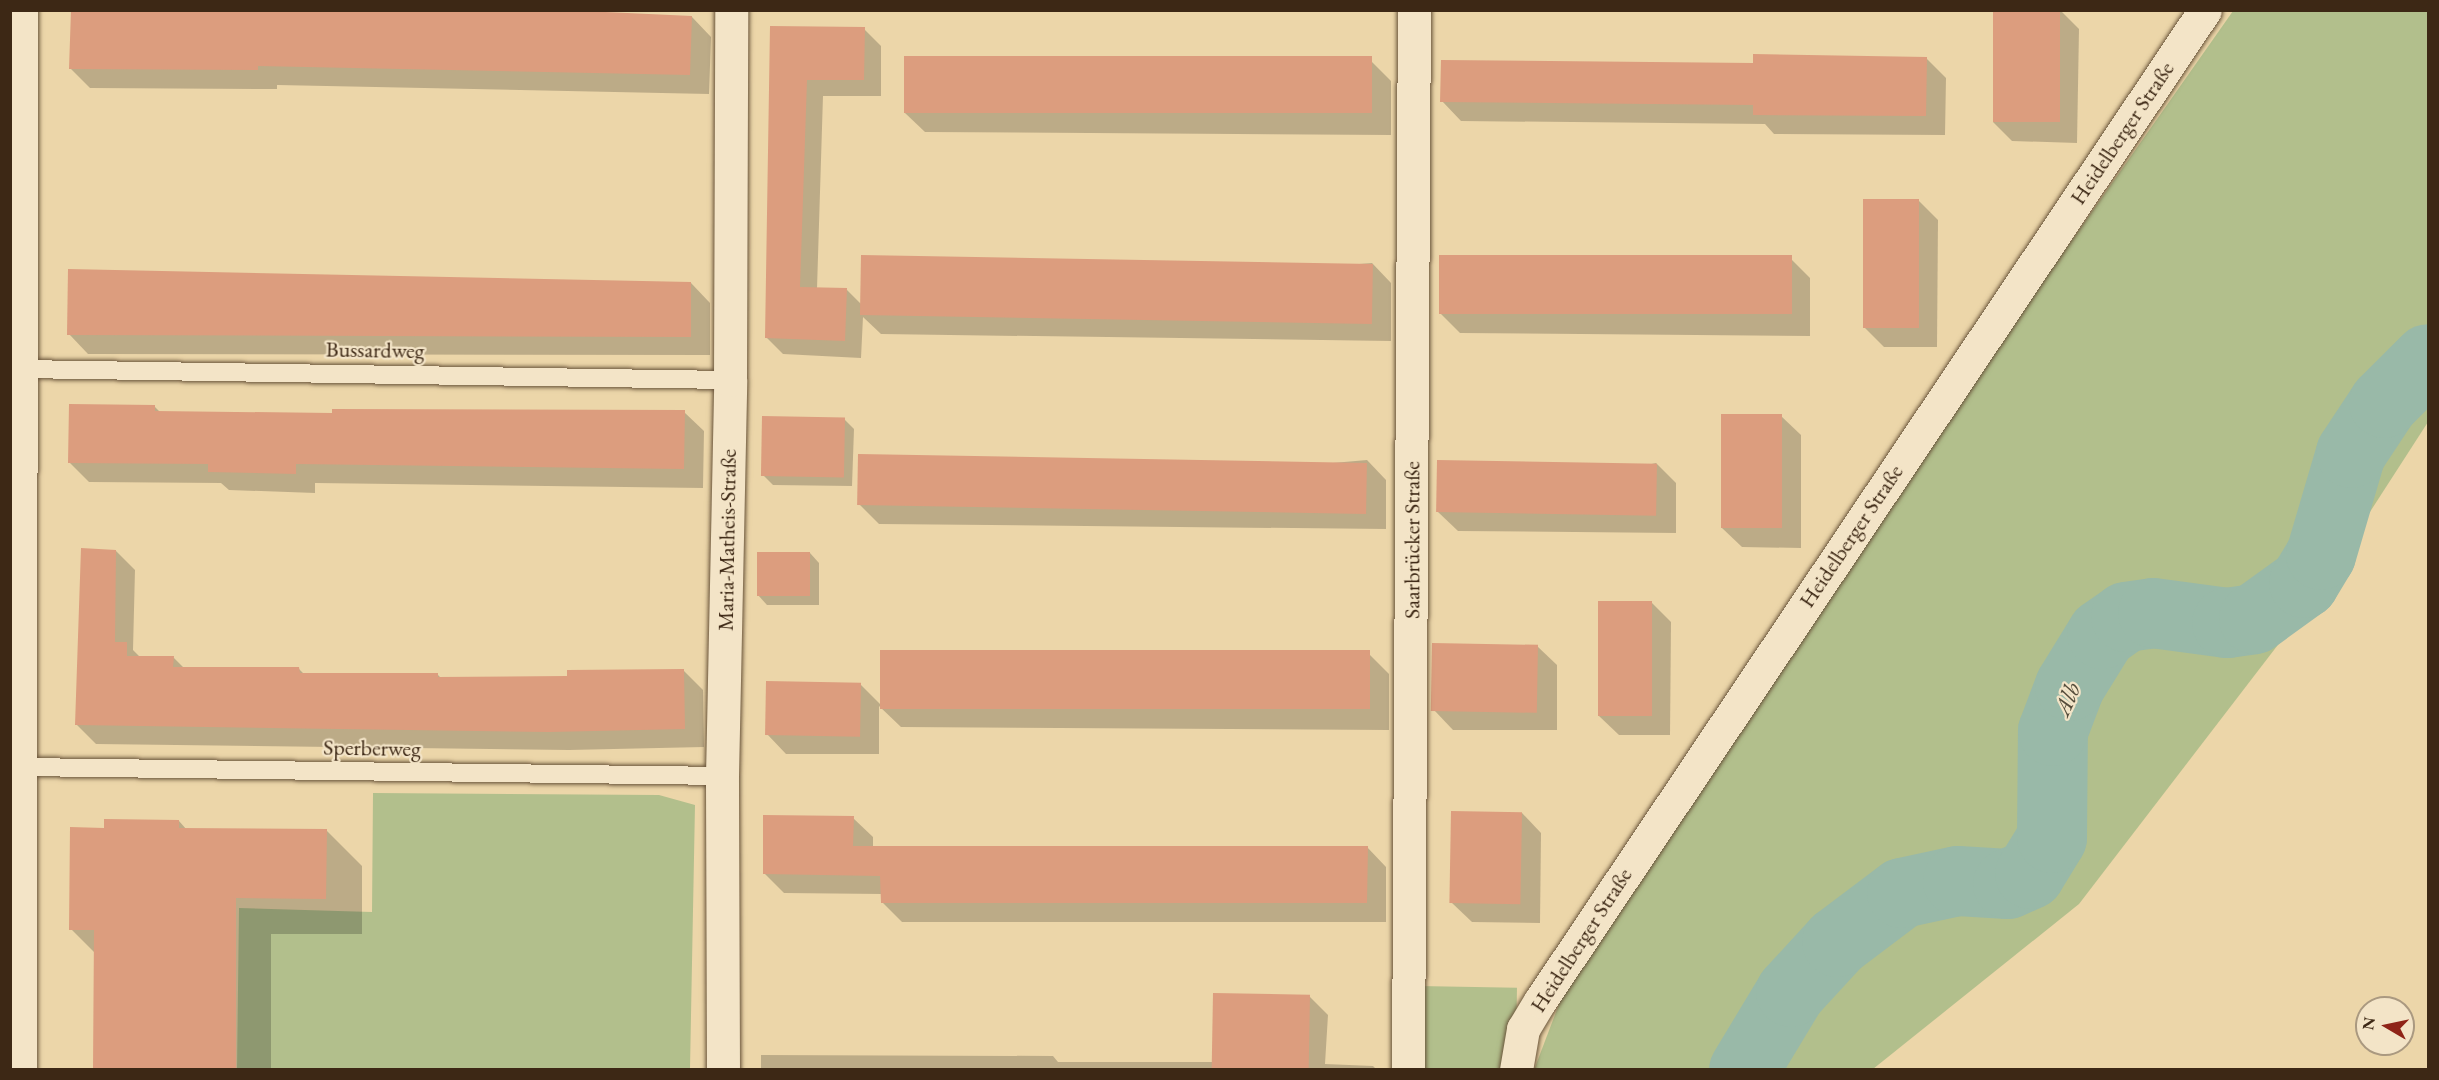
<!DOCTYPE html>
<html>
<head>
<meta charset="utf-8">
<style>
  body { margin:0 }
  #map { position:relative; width:2439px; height:1080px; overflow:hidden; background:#ecd6a9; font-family:"EB Garamond",serif }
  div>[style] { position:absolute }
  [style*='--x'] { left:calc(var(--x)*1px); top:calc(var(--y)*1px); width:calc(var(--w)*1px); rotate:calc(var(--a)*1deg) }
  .green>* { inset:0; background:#b2bf8c; transform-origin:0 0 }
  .shadow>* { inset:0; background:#0003 }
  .river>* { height:70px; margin:-35px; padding:0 35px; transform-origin:35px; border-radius:35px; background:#99b9a8 }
  .building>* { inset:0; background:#dc9d7e; transform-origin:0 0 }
  .roads { filter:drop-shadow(0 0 2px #69543a) drop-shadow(0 0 2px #69543a) }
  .lane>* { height:18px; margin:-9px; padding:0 9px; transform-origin:9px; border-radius:9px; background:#f3e4c7 }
  .street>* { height:33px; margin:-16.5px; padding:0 16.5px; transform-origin:16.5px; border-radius:16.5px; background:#f3e4c7 }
  .secondary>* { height:33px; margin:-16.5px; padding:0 16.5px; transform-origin:16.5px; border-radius:16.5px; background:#f3e4c7 }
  span { translate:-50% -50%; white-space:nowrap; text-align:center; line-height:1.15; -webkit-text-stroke:4.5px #f3e4c7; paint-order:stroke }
  .street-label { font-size:22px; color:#3d2815 }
  .water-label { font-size:24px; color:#544c3a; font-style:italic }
  .frame { position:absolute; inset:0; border:12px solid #3d2815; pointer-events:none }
  .north { position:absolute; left:2355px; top:996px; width:60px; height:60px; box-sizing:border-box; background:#f3e4c7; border:2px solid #aa9980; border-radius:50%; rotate:279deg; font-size:16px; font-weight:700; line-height:24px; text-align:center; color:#3d2815 }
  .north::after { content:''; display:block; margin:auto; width:21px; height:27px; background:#8f2418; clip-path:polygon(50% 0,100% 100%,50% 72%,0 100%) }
</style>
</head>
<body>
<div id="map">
  <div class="green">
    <div style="clip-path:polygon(2233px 11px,2428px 11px,2428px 422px,2317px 594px,2079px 904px,1873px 1069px,1534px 1070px,1564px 991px,1970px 385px)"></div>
    <div style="clip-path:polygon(373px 793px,659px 795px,695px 805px,690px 1069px,237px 1069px,239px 908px,372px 912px)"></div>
    <div style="left:1418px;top:986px;width:99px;height:84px;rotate:1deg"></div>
  </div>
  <div class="shadow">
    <div style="clip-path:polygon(72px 10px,445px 10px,692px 17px,711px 37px,709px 94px,277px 85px,277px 89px,90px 88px,71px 69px)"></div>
    <div style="clip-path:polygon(2060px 10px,2079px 29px,2077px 143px,2012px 141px,1993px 122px)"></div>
    <div style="clip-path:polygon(771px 28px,864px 29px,881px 46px,881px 96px,823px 96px,817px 289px,847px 290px,861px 304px,1372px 263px,1391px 283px,1391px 341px,881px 334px,863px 317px,861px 358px,783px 354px,766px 337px)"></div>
    <div style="clip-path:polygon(1927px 59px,1946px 78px,1945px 135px,1774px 134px,1765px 124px,1461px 121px,1442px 101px)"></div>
    <div style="clip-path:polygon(1371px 61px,1391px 81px,1391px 135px,925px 132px,905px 113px)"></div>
    <div style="clip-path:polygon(1919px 201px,1938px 220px,1937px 347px,1884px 347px,1864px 327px)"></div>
    <div style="clip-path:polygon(1791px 259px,1810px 278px,1810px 336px,1460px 333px,1441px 314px)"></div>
    <div style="clip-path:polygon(691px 283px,710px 303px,710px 355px,88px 354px,69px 334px)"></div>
    <div style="clip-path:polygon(155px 407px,161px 413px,334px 415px,684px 412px,704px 431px,703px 488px,315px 483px,315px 493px,229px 490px,221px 483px,89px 482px,69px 462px)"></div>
    <div style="clip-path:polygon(1781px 416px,1801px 435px,1801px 548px,1742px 547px,1722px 528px)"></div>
    <div style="clip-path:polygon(844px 419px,854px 429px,852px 486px,773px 485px,763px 475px)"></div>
    <div style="clip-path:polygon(1367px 460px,1386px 480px,1386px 529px,879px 524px,860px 505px)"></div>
    <div style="clip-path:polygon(1656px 463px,1676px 483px,1676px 533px,1458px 531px,1438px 512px)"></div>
    <div style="clip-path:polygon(116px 551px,135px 570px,133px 650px,140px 657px,173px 657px,185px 669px,299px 669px,305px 675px,438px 675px,441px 678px,569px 678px,684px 671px,703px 690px,704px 747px,569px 750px,96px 744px,77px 725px)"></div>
    <div style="clip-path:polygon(810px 553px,819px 563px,819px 605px,767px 605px,758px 595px)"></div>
    <div style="clip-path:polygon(1651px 602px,1671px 622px,1670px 735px,1619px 735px,1599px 716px)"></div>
    <div style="clip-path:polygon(1537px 646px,1557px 665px,1557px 730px,1453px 730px,1434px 710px)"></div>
    <div style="clip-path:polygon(1369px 654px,1389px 674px,1389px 730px,901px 727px,879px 706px,879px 754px,786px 754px,767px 734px,860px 684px,882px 706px)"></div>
    <div style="clip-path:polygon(1522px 813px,1541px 833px,1540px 923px,1472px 922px,1452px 903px)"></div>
    <div style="clip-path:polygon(853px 818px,873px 837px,873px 847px,1367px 847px,1386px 867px,1386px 922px,902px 922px,882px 902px,882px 894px,784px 893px,764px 873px)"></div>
    <div style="clip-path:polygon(179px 821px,187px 830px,326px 830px,362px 866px,362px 934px,271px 934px,271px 1070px,95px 1070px,96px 954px,71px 929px)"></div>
    <div style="clip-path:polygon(1309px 996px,1328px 1015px,1325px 1064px,1373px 1066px,1377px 1070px,761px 1070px,761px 1055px,1053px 1056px,1058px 1062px,1215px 1062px)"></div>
  </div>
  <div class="river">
    <div style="--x:1744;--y:1070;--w:91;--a:-58.9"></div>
    <div style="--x:1791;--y:992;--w:68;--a:-47.4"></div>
    <div style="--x:1837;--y:942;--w:81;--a:-37"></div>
    <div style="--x:1902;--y:893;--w:57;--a:-12.1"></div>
    <div style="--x:1958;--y:881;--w:50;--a:3.4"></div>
    <div style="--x:2008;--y:884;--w:24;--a:-24"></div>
    <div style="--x:2030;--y:874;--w:42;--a:-58.6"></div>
    <div style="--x:2052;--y:838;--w:107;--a:-89.5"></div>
    <div style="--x:2053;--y:731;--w:48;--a:-69.3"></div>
    <div style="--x:2070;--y:686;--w:61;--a:-58.4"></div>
    <div style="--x:2102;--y:634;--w:29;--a:-35"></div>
    <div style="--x:2126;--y:617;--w:27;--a:-8"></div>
    <div style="--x:2153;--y:613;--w:75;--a:7.7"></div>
    <div style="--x:2227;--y:623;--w:27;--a:-8"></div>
    <div style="--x:2254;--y:619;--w:62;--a:-35.8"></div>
    <div style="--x:2304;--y:583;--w:33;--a:-59"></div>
    <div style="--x:2321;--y:555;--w:106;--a:-73.6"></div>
    <div style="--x:2351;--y:453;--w:60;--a:-56.6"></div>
    <div style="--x:2384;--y:403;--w:62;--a:-45"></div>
  </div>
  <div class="building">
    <div style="clip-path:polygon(71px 10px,584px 11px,692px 16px,690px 75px,258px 66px,258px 70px,69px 69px)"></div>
    <div style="left:1993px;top:10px;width:67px;height:112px"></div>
    <div style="clip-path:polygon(770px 26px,865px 27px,864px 80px,807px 80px,800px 287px,847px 288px,845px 341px,765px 338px)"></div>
    <div style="clip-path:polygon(1753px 54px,1927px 57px,1926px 116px,1753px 115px,1753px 105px,1440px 102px,1441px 60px,1753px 63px)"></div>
    <div style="left:904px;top:56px;width:468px;height:57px"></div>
    <div style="left:1919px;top:199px;width:129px;height:56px;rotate:90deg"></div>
    <div style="left:861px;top:255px;width:512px;height:60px;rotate:1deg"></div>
    <div style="left:1439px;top:255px;width:353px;height:59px"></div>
    <div style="clip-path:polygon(68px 269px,691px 282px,691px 337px,67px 335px)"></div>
    <div style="clip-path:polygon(69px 404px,155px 405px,155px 411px,332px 413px,332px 409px,685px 410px,684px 469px,296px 464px,296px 474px,208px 472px,208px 464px,68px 463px)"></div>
    <div style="left:1721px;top:414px;width:61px;height:114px"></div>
    <div style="left:762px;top:416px;width:83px;height:60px;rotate:1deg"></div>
    <div style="left:858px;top:454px;width:509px;height:51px;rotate:1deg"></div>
    <div style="left:1437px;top:460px;width:220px;height:52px;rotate:1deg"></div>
    <div style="clip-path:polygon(81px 548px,116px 550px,115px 642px,127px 642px,127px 656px,174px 656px,173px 667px,299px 667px,300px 673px,438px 673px,438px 677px,567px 676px,567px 670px,684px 669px,685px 729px,549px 732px,75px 725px)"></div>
    <div style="left:757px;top:552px;width:53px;height:44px"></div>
    <div style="left:1598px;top:601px;width:54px;height:115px"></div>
    <div style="left:1432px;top:643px;width:106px;height:68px;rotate:1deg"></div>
    <div style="left:880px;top:650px;width:490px;height:59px"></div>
    <div style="left:766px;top:681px;width:95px;height:54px;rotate:1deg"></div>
    <div style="left:1451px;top:811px;width:71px;height:92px;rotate:1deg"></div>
    <div style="clip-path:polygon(763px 815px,854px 816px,853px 846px,1368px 846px,1367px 903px,881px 903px,880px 876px,763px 874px)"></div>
    <div style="clip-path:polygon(104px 819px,179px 820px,179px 828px,327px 829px,326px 899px,236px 898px,236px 1070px,93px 1070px,94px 930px,69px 930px,70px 827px,104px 828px)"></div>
    <div style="left:1213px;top:993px;width:97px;height:77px;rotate:1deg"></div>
  </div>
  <div class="roads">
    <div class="lane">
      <div style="--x:20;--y:369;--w:710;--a:0.89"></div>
      <div style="--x:20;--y:767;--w:702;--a:0.73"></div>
    </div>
    <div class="street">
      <div style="--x:723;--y:1070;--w:294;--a:-90.2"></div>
      <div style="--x:722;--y:776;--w:396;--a:-88.8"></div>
      <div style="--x:730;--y:380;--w:370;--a:-89.8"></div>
      <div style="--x:1408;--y:1070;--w:1060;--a:-89.68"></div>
      <div style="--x:1516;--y:1070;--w:42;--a:-80.3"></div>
      <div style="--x:1523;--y:1029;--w:33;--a:-59"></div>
      <div style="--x:1540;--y:1001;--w:1193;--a:-56.14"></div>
    </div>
    <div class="secondary">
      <div style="--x:20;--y:1070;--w:1060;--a:-89.95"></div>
    </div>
  </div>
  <div class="street-label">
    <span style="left:2122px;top:133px;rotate:-56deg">Heidelberger Straße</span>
    <span style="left:375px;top:350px;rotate:1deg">Bussardweg</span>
    <span style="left:1851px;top:536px;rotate:-56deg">Heidelberger Straße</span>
    <span style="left:727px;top:540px;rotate:-89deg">Maria-Matheis-Straße</span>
    <span style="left:1412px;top:540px;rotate:-90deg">Saarbrücker Straße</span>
    <span style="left:372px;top:748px;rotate:1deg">Sperberweg</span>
    <span style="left:1581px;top:940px;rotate:-57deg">Heidelberger Straße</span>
  </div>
  <div class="water-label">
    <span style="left:2067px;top:699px;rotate:-66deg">Alb</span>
  </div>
  <div class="frame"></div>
  <div class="north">N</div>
</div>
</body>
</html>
